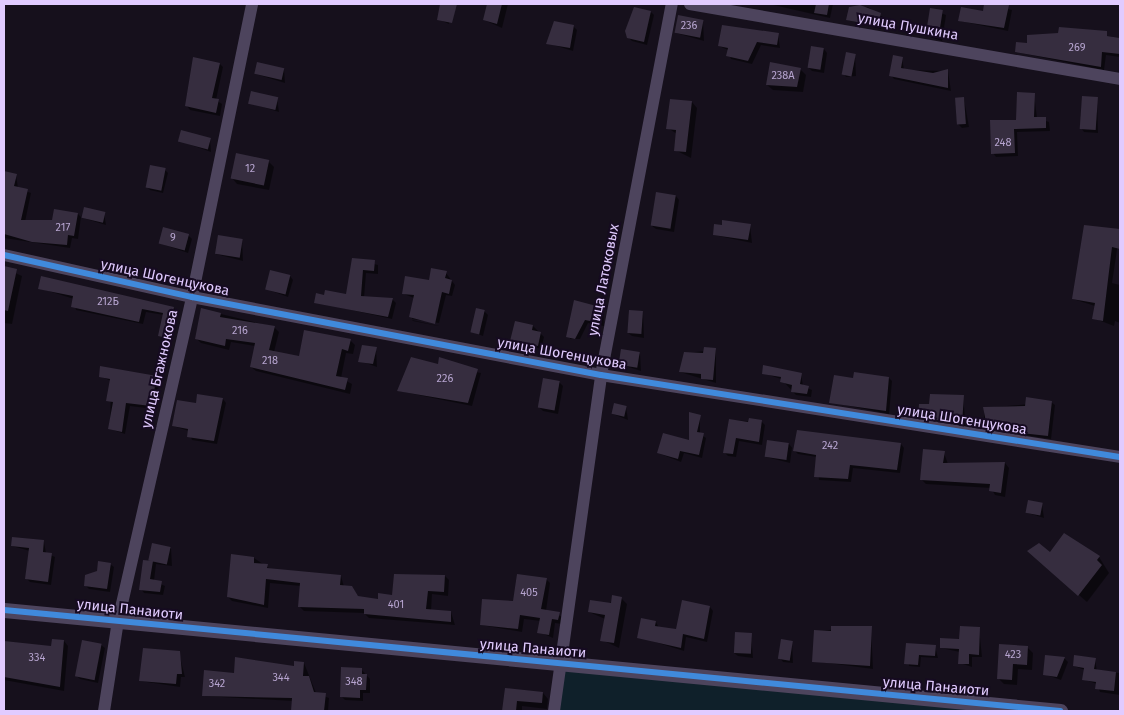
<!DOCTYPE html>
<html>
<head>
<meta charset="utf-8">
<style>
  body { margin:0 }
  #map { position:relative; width:1124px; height:715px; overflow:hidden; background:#16101c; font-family:"Fira Sans",sans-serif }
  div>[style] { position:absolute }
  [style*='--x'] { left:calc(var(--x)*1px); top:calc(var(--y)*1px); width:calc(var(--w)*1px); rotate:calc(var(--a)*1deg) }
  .green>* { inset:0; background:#0f202a }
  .shadow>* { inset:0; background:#0007 }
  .building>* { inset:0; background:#362d3f; transform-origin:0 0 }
  .minor>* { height:12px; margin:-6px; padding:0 6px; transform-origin:6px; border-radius:6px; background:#4d445d }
  .tertiary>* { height:15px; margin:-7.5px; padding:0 7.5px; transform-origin:7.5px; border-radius:7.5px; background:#4d445d }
  .cycleway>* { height:6px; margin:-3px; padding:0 3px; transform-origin:3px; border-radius:3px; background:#408adc }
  span { translate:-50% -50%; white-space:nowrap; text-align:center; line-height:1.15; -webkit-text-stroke:4px #160b21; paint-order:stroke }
  .number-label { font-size:11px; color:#b6a4cf }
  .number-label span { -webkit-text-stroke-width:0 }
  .street-label { font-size:14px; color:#e1cbff }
  .frame { position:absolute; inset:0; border:5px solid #e1cbff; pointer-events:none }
</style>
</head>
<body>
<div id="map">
  <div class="green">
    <div style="clip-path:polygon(562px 664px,1060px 711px,554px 711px)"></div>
  </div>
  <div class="shadow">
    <div style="clip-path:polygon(442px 4px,453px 4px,449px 24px,438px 19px)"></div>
    <div style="clip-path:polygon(488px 4px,508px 4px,502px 28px,484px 20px)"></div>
    <div style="clip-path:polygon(769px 4px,833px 4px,830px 18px)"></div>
    <div style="clip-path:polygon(986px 4px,1012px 10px,1008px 31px,960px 21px,984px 12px)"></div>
    <div style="clip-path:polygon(868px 7px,884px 18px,881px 29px,848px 20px,850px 8px)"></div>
    <div style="clip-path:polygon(931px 9px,946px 15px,942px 41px,927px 36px)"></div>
    <div style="clip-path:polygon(651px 12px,654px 15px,647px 45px,632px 41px,628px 37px)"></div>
    <div style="clip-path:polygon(703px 21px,704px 41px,676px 33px)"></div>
    <div style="clip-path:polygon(573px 26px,577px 30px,573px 51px,547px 43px)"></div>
    <div style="clip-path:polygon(1060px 28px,1120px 38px,1120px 57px,1106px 55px,1104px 70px,1016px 52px,1059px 35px)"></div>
    <div style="clip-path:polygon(778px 34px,780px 48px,761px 45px,752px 64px,731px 59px,728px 50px,719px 46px)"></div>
    <div style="clip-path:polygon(824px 49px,827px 53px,824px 73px,812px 71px,809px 68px)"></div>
    <div style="clip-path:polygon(855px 55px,856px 76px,846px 77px,844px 74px)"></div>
    <div style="clip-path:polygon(902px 58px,904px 70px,948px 71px,951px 91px,894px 79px,891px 75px)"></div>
    <div style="clip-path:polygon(220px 64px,223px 67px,216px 100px,222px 104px,220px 116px,190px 110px,187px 106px)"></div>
    <div style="clip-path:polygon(284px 69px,285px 83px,256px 74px)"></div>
    <div style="clip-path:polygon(800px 69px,806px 75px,803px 92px,773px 90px,767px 85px)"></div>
    <div style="clip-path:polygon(1034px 94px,1037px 118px,1049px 122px,1050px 131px,1017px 132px,1018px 156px,996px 157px,993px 153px)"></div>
    <div style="clip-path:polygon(277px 98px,279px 112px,250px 103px)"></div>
    <div style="clip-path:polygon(1097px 98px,1098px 133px,1084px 132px,1081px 128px)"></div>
    <div style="clip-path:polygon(964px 99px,969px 127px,962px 128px,958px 124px)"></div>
    <div style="clip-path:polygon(692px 102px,697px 108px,691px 158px,675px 150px,677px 134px,668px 128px)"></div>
    <div style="clip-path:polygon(210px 139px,211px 152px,180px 141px)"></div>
    <div style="clip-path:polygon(268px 161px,274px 167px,269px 190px,237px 184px,232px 178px)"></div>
    <div style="clip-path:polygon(165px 170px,168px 173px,163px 193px,150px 190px,147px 187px)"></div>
    <div style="clip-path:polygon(4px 173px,16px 175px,18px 188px,31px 193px,25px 222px,53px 221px,78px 214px,81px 217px,78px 239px,72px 238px,70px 248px,4px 238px)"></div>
    <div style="clip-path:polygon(676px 196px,679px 200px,674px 232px,656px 229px,652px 226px)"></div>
    <div style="clip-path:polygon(104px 213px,106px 225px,83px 218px)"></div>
    <div style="clip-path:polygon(750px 225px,752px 243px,714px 235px,723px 226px)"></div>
    <div style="clip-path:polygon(1085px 226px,1120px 230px,1112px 283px,1120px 285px,1120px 323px,1115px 321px,1114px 326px,1093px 318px,1095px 306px,1073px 299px)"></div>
    <div style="clip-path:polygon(188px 235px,192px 239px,188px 253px,159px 243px)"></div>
    <div style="clip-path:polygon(242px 240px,243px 261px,216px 254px)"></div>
    <div style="clip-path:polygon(353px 259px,378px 265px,378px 274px,366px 273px,364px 298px,392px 299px,396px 303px,392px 319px,315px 302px,347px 295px)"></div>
    <div style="clip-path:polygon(4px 268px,22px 276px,12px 324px,4px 323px)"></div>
    <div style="clip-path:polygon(446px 273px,455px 285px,452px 296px,446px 295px,439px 323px,412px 319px,414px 298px,404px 294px)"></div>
    <div style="clip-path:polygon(290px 276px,293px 280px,288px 297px,266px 289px)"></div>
    <div style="clip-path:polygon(39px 288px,174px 308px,177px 312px,171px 340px,160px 335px,164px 315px,146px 312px,143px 324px,76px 310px,74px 299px)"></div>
    <div style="clip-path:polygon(575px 302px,603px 309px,604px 326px,588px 323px,580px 339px,570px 339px)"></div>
    <div style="clip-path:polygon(484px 311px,488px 315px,483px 336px,472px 332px)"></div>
    <div style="clip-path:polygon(643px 312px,644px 338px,632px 336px,628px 333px)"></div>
    <div style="clip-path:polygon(221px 314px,274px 327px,279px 332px,274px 352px,300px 358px,350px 340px,355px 345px,353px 354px,346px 353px,341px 378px,352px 384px,350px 394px,256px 371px,251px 367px,255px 346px,231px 342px,229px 350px,201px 343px,196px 338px)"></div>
    <div style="clip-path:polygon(412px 320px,439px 326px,438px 326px,413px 321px)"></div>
    <div style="clip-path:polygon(533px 326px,544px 337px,541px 349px,511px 341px)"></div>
    <div style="clip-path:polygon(376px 349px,377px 367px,360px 361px)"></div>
    <div style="clip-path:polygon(716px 350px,716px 383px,680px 372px,685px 353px)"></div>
    <div style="clip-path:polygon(640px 354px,641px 371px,619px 364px)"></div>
    <div style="clip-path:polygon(439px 365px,481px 373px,472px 406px,399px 391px)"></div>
    <div style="clip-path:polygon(763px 373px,801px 374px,803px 386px,812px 390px,811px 397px,796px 395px,781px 379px)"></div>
    <div style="clip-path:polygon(100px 376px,160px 380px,154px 409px,130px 406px,125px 434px,110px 429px,111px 381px)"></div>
    <div style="clip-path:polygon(889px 378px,892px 381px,889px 414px,830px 402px,854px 380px)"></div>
    <div style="clip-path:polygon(559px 382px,563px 386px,558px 414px,543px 411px,539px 407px)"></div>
    <div style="clip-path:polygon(963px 397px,966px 427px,919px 416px,930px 406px)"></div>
    <div style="clip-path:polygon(223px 399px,226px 403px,217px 444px,192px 440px,189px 431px,173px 426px,197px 405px)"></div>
    <div style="clip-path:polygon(1051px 402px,1055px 405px,1051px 439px,992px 430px,984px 419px,984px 408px)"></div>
    <div style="clip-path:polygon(626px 407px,628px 420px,613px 414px)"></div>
    <div style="clip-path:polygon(700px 416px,700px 434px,706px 438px,702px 458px,684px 453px,681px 462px,658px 453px,690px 441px)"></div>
    <div style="clip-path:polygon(730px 420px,762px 422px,765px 425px,762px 445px,739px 441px,736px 457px,728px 456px,724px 452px)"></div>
    <div style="clip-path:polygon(789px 444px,794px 450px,901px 444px,904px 448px,900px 473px,853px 468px,851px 482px,819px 480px,817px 457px,798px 454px,792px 448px,790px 463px,766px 457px)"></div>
    <div style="clip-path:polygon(944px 453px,948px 464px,1005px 463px,1009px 468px,1005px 497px,995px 495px,991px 488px,926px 484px,921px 479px)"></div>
    <div style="clip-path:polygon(1042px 504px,1044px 518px,1028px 513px)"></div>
    <div style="clip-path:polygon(44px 542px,46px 553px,55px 557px,51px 585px,30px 582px,26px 578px,30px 551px,12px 546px)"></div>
    <div style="clip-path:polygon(171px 548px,172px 566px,156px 564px,154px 581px,165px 586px,163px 595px,144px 593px,141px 589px,144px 561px,153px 562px)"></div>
    <div style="clip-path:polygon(1050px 553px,1099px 557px,1109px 573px,1087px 602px,1036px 558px)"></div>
    <div style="clip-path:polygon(254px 558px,272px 570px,341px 576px,344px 587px,352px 587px,359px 598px,379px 600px,445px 576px,449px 580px,448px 596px,432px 594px,431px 611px,451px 612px,455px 625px,369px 618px,364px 613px,304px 611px,299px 606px,301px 586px,270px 583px,268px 608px,232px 601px,228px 597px)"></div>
    <div style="clip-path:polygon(110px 564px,114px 567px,110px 592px,89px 589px,85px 585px)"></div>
    <div style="clip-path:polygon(546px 579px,550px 583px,546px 611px,563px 617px,562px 624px,555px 623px,553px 638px,539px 632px,541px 621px,524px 619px,522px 632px,481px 625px)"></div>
    <div style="clip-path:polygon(621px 598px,627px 604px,619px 648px,602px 640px,605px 619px,589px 612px)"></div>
    <div style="clip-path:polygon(710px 607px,713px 611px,707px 642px,686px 637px,684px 651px,639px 637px,656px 622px,659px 628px,677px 630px)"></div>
    <div style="clip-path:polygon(871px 627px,873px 669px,813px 661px,815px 631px)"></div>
    <div style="clip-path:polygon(979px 628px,982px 657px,972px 657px,972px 667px,960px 663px,960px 652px,941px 648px)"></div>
    <div style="clip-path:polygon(751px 634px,753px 658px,738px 656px,734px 653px)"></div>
    <div style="clip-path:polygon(64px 641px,68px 646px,64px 691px,4px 680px,4px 642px,53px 648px)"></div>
    <div style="clip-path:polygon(792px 642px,793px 663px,783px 662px,780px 658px)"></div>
    <div style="clip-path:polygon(101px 645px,105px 648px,98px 683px,80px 679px,77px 676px)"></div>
    <div style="clip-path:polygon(907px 645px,935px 646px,938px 658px,921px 657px,920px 667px,909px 666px)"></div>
    <div style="clip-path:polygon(1027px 647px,1033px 653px,1032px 670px,1018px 669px,1017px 685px,1004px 684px,998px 678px)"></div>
    <div style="clip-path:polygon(179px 653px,185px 677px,181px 677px,180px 687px,140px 681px)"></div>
    <div style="clip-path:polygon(1064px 658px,1068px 662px,1061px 680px,1044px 674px)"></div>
    <div style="clip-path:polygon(1095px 660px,1097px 671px,1120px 673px,1120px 695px,1100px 692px,1097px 684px,1083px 679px,1085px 670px,1074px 666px)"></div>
    <div style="clip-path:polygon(304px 663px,316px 693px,329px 698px,328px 711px,292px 711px,293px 701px,204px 696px)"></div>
    <div style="clip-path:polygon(361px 669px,370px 679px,370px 693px,363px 693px,363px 701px,345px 700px,341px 696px)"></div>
    <div style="clip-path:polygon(506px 690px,543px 693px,548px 699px,547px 709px,522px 706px,522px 711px,504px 711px)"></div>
  </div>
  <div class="building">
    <div style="clip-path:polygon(440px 4px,457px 4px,452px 23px,437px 20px)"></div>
    <div style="clip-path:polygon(487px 4px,502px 4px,497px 24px,483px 20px)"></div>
    <div style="clip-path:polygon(816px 4px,829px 4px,827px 15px,814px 13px)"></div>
    <div style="clip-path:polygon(984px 4px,1009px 5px,1004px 28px,958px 21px,961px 7px,983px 11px)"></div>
    <div style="clip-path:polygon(860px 5px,881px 13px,878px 26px,846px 20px,849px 7px)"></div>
    <div style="clip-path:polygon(634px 7px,651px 11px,644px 42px,627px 38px,625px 31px)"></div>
    <div style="left:930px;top:8px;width:13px;height:28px;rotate:9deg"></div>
    <div style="left:678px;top:15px;width:26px;height:18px;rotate:11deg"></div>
    <div style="clip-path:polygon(554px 21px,574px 25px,570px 48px,546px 44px)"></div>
    <div style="clip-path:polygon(722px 25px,779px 33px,777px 45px,757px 42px,748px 61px,726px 56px,728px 48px,718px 46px)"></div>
    <div style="clip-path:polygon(1059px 27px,1107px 31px,1107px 36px,1120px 38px,1120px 54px,1102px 52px,1101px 67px,1015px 52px,1016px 42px,1027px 43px,1027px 35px,1058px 33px)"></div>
    <div style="left:811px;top:46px;width:13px;height:22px;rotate:9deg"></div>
    <div style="left:846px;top:52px;width:10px;height:23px;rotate:11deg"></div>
    <div style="clip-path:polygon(893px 55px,903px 57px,901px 68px,933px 73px,948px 69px,948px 88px,889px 76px)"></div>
    <div style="clip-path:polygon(193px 57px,220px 63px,212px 98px,219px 99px,216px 113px,185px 106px)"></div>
    <div style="left:257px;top:62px;width:28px;height:12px;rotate:13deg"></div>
    <div style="clip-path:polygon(770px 62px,801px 68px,797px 87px,766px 85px)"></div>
    <div style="left:251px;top:91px;width:28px;height:13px;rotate:13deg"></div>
    <div style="clip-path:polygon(1017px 92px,1035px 93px,1034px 117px,1046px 117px,1046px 128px,1014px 129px,1015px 153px,991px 154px,990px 120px,1016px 120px)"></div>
    <div style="left:1082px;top:96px;width:16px;height:33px;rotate:4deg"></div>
    <div style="left:964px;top:97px;width:27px;height:9px;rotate:86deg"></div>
    <div style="clip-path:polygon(670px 99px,692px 101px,686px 152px,674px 151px,676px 130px,666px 129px)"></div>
    <div style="left:181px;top:130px;width:31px;height:12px;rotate:15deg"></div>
    <div style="left:236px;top:153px;width:34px;height:26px;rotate:12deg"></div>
    <div style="left:150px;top:165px;width:16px;height:23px;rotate:11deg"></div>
    <div style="clip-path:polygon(4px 171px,17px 174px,14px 186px,28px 189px,21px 220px,52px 220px,54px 209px,78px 213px,74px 236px,68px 235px,67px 245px,32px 242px,4px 234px)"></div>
    <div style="left:656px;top:192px;width:20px;height:34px;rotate:9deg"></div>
    <div style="left:84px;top:207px;width:22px;height:11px;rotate:13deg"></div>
    <div style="clip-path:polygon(722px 220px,751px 224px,748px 240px,713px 235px,714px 224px,722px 225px)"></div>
    <div style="clip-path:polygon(1084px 225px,1120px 229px,1120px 249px,1112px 247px,1103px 321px,1092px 319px,1095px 303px,1072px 299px)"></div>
    <div style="left:163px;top:227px;width:27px;height:17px;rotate:15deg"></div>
    <div style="left:218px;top:235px;width:25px;height:19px;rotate:9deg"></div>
    <div style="clip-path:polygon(352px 258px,375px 260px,374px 271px,363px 270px,361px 296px,393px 298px,388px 317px,314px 303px,316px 293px,324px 295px,325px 290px,346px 294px)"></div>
    <div style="clip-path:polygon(4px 266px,17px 269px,8px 311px,4px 310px)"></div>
    <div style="clip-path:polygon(431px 268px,447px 271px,445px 278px,452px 280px,449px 294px,442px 292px,435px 324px,409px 317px,414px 295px,402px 294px,405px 276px,429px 280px)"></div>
    <div style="left:270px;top:270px;width:21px;height:20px;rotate:14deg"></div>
    <div style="clip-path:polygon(41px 276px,174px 307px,168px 338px,158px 336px,163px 313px,142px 309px,139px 322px,71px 307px,73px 296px,38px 289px)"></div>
    <div style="clip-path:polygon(574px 300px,604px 308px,600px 323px,585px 320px,575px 339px,566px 337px)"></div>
    <div style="clip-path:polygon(201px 308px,221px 313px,220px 317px,275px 326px,269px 350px,299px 356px,304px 330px,351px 339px,348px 351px,342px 349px,336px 376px,348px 378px,345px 390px,250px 367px,255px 343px,226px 339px,225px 346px,195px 339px)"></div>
    <div style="left:476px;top:308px;width:9px;height:25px;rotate:13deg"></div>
    <div style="left:629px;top:310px;width:14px;height:23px;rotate:4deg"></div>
    <div style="clip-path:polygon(515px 321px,533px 325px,532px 330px,541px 332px,538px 346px,510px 341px)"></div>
    <div style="clip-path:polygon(362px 345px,377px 347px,373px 364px,358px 362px)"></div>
    <div style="clip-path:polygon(704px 347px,716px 348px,713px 380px,701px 379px,701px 374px,679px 372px,684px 352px,703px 353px)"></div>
    <div style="left:621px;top:349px;width:19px;height:16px;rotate:9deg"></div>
    <div style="clip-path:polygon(411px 357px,438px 364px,439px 357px,478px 369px,468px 403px,397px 391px)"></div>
    <div style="clip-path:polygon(763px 365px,802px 373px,800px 384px,809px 386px,807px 394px,791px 392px,792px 385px,780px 382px,781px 377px,762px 374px)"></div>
    <div style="clip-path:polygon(100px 366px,157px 376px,151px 406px,126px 403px,122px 432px,108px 429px,113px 402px,106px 401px,110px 379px,99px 377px)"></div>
    <div style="clip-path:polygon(854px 372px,889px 377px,886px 411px,829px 403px,834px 375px,853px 378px)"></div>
    <div style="left:543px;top:378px;width:17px;height:30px;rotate:10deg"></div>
    <div style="clip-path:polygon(197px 394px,223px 398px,214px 441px,187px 437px,188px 429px,172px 426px,177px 400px,196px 403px)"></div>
    <div style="clip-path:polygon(930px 394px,964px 395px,962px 424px,918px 417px,919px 404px,929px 404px)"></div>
    <div style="clip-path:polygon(1026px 397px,1052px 401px,1048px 436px,1021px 433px,1022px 428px,987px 427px,983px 407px,1025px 406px)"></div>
    <div style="left:614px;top:403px;width:13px;height:11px;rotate:13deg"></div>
    <div style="clip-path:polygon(689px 412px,701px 415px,697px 432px,704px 433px,699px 455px,680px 451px,678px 459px,657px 453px,663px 433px,689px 440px)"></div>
    <div style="clip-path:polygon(749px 418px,762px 420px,759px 442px,736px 438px,733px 454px,723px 453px,729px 419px,748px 422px)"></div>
    <div style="clip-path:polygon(797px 430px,901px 443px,897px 470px,850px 465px,848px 479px,814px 477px,816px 455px,793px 451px)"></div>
    <div style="left:767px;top:440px;width:22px;height:17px;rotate:8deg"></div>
    <div style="clip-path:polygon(923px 449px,945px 451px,943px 463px,1005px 462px,1001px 493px,989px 491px,990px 484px,920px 480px)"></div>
    <div style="left:1028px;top:500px;width:15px;height:13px;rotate:11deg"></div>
    <div style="clip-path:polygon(1064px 533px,1100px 556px,1097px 560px,1102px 565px,1078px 596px,1027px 551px,1039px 543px,1050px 552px)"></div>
    <div style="clip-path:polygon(12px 537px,44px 540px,43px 552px,52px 553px,48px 582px,25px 579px,29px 548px,11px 546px)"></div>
    <div style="left:152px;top:543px;width:19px;height:18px;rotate:12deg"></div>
    <div style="clip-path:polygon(231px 554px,254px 557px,254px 563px,268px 564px,267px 568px,341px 575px,340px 585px,352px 586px,358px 596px,378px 599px,378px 593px,392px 595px,394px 574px,445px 575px,444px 592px,428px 591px,426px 609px,451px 611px,451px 622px,364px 614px,364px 609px,298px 607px,300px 583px,266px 579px,264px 605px,227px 597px)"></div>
    <div style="clip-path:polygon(143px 560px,153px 561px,150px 579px,162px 581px,160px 592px,139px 590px)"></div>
    <div style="clip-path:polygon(98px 561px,111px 563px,107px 589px,84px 586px,85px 575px,97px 571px)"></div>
    <div style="clip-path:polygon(517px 574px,547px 578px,541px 609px,560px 612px,558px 620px,552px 619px,549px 635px,537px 633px,540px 618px,520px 615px,518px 629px,480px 625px,482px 599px,513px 601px)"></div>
    <div style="clip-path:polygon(612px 595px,622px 597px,614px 643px,600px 641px,605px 615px,588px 612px,590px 600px,611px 603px)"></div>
    <div style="clip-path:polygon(682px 600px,710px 606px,704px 639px,683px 634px,681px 648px,637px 638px,641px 618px,656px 621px,655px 626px,676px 629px)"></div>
    <div style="clip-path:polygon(831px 626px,872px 626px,870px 666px,812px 662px,814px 630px,831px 631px)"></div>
    <div style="clip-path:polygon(960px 626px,980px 627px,979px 655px,969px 654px,969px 664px,958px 664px,959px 649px,940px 648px,940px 638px,959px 639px)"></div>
    <div style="left:735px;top:632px;width:17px;height:21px;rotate:3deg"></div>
    <div style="clip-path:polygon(52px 639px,64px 640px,60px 687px,4px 677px,4px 641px,51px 646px)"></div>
    <div style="left:781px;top:639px;width:12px;height:20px;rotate:9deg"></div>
    <div style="left:82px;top:640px;width:20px;height:37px;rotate:11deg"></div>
    <div style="clip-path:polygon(906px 643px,936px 645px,935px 656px,919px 655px,918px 665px,904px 664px)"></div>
    <div style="clip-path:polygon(999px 644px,1028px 646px,1027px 665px,1013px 664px,1012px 680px,997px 679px)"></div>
    <div style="clip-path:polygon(143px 648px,180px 651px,182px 674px,177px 674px,176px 684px,139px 681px)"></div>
    <div style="clip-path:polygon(1045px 655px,1065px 657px,1057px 677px,1043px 675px)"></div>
    <div style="clip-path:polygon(1074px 655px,1096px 658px,1094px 669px,1116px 672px,1114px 691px,1095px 689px,1096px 682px,1082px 680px,1084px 668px,1073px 666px)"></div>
    <div style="clip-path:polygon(235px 657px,294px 666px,294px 661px,304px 662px,303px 676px,309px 676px,314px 692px,326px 693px,324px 711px,291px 711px,292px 698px,202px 696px,204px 670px,234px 673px)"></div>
    <div style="clip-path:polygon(341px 667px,362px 668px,362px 674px,367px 674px,366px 690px,360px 690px,360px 698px,340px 697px)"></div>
    <div style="clip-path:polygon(505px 688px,543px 692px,542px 703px,517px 701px,516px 711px,502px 711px)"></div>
  </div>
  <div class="minor">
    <div style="--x:690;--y:4;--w:436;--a:9.9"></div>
    <div style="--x:4;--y:255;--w:193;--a:12.6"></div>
    <div style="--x:192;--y:297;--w:416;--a:10.8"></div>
    <div style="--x:601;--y:375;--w:525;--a:8.98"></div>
    <div style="--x:104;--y:711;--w:91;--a:-81.2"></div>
    <div style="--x:118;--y:621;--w:332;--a:-77.1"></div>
    <div style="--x:192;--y:297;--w:299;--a:-78.4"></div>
    <div style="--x:554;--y:711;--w:339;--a:-82"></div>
    <div style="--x:601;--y:375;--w:378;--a:-79.2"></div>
  </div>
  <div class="tertiary">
    <div style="--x:4;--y:610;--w:1061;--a:5.46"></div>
  </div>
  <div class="cycleway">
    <div style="--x:4;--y:255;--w:193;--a:12.6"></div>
    <div style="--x:192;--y:297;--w:416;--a:10.8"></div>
    <div style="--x:601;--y:375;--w:525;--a:8.98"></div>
    <div style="--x:4;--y:610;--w:1061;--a:5.46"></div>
  </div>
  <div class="number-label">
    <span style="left:689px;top:26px">236</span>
    <span style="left:1077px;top:48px">269</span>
    <span style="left:783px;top:76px">238А</span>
    <span style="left:1003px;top:143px">248</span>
    <span style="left:250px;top:169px">12</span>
    <span style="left:63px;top:228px">217</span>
    <span style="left:173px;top:238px">9</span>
    <span style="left:108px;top:302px">212Б</span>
    <span style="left:240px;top:331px">216</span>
    <span style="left:270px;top:361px">218</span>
    <span style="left:445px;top:379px">226</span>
    <span style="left:830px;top:446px">242</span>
    <span style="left:529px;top:593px">405</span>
    <span style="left:396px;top:605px">401</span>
    <span style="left:1013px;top:655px">423</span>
    <span style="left:37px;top:658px">334</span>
    <span style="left:281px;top:678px">344</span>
    <span style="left:354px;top:682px">348</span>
    <span style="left:217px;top:684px">342</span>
  </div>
  <div class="street-label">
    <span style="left:908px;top:27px;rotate:10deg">улица Пушкина</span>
    <span style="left:165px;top:278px;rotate:12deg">улица Шогенцукова</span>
    <span style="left:604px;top:280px;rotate:-79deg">улица Латоковых</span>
    <span style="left:562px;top:354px;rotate:10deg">улица Шогенцукова</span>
    <span style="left:160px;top:369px;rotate:-77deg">улица Бгажнокова</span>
    <span style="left:962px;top:420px;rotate:9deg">улица Шогенцукова</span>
    <span style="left:130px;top:610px;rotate:6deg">улица Панаиоти</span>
    <span style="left:533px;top:649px;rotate:5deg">улица Панаиоти</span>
    <span style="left:936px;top:687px;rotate:5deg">улица Панаиоти</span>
  </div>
  <div class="frame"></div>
</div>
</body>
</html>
